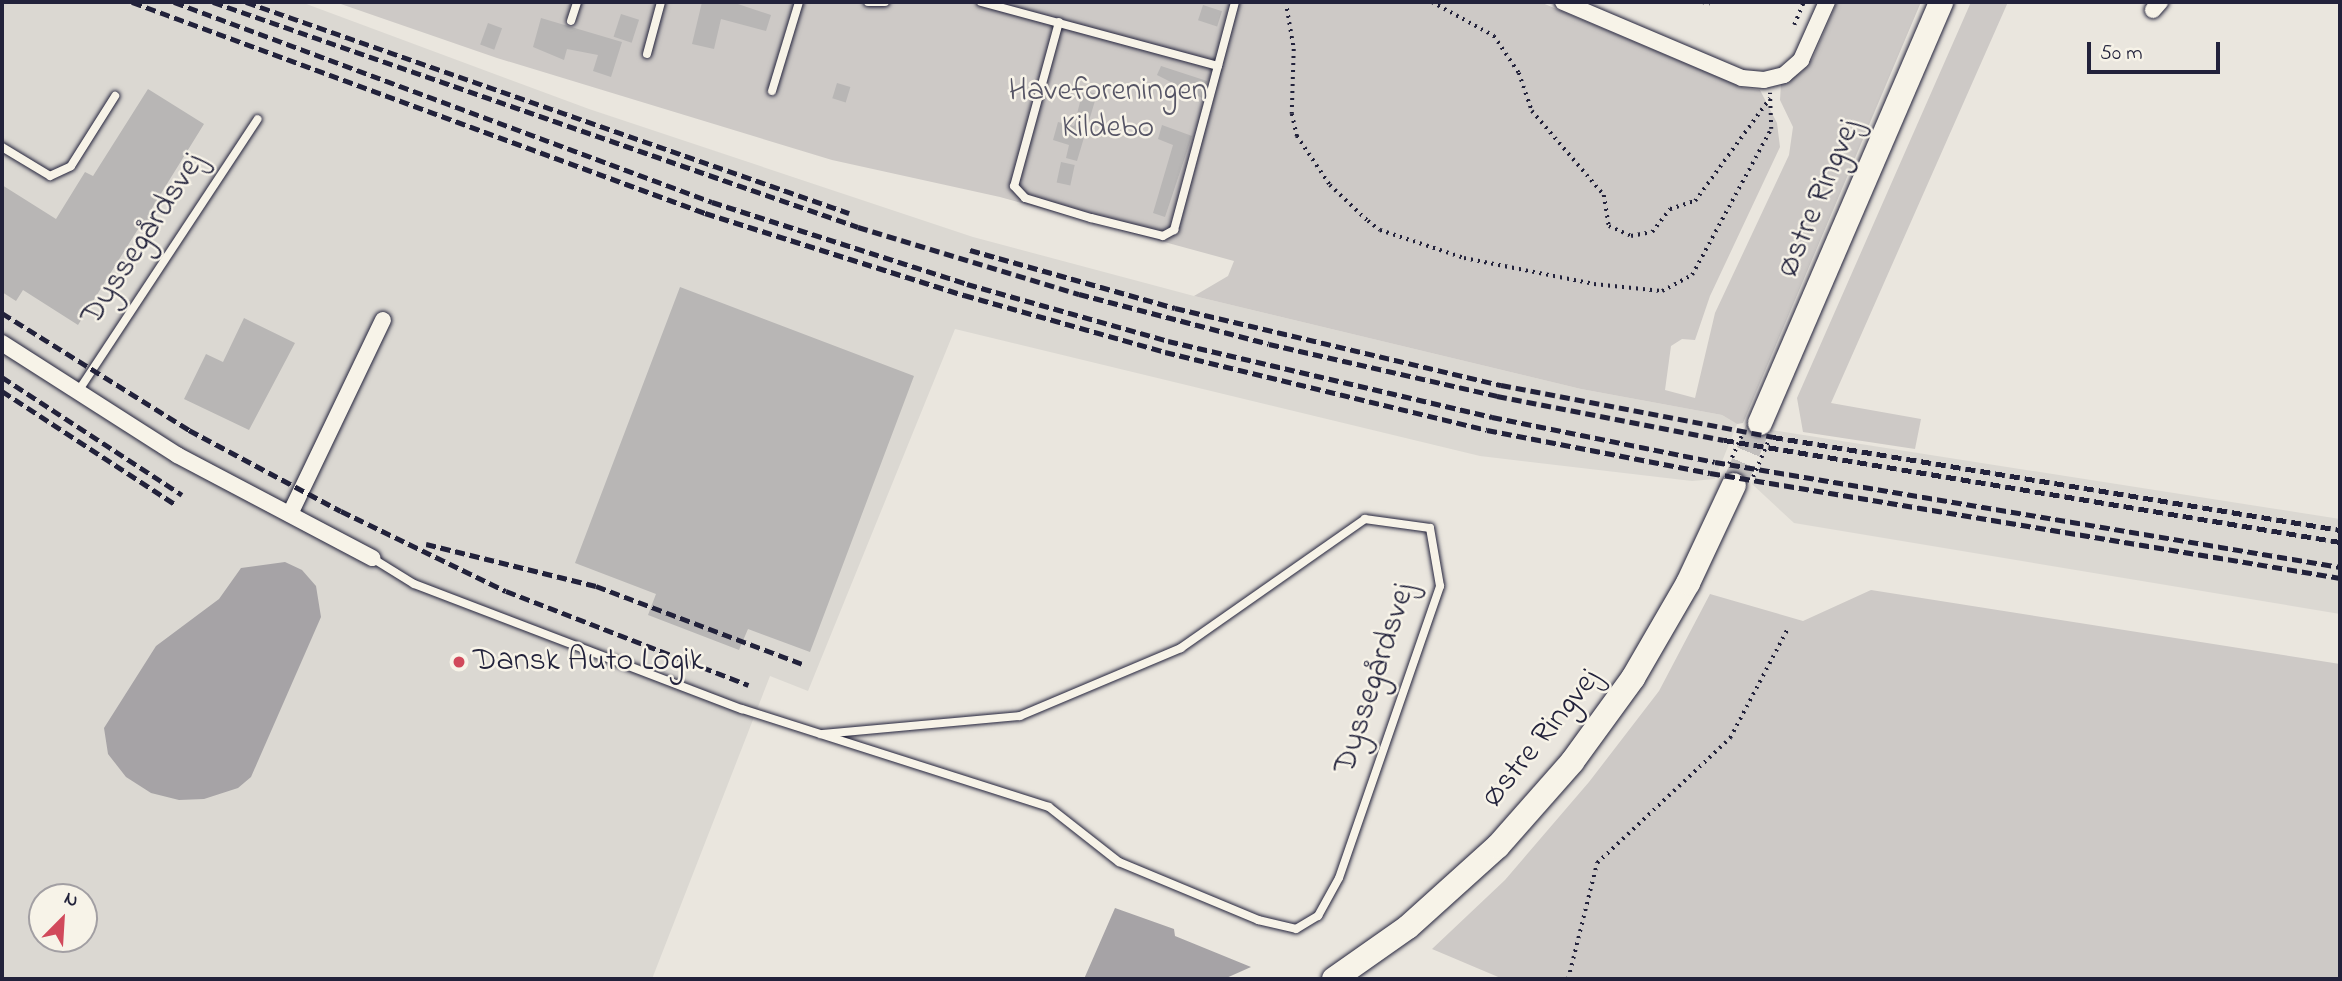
<!DOCTYPE html>
<html>
<head>
<meta charset="utf-8">
<style>
  body { margin:0 }
  #map { position:relative; width:2342px; height:981px; overflow:hidden; background:#eae6de; font-family:"Indie Flower",sans-serif }
  div>[style] { position:absolute }
  [style*='--x'] { left:calc(var(--x)*1px); top:calc(var(--y)*1px); width:calc(var(--w)*1px); rotate:calc(var(--a)*1deg) }
  .built>* { inset:0; background:#dbd8d2 }
  .green>* { inset:0; background:#cdc9c6 }
  .water>* { inset:0; background:#a6a3a6 }
  .building>* { inset:0; background:#b8b6b5; transform-origin:0 0 }
  .primary-tunnel>* { height:24px; margin-top:-12px; transform-origin:0; background:repeating-linear-gradient(90deg,#c2bfbd 0 24px,transparent 0 36px) }
  .path>* { height:3.5px; margin-top:-1.75px; transform-origin:0; background:repeating-linear-gradient(90deg,#22223b 0 2px,transparent 0 7px) }
  .roads { filter:drop-shadow(0 0 2px #22223b) drop-shadow(0 0 2px #22223b) }
  .service>* { height:8px; margin:-4px; padding:0 4px; transform-origin:4px; border-radius:4px; background:#f7f3e8 }
  .minor>* { height:16px; margin:-8px; padding:0 8px; transform-origin:8px; border-radius:8px; background:#f7f3e8 }
  .primary>* { height:24px; margin:-12px; padding:0 12px; transform-origin:12px; border-radius:12px; background:#f7f3e8 }
  .rail>* { height:5px; margin-top:-2.5px; transform-origin:0; background:repeating-linear-gradient(90deg,#22223b 0 10px,transparent 0 15px) }
  .dots>* { width:19px; height:19px; translate:-50% -50%; box-sizing:border-box; border:4px solid #f7f3e8; border-radius:50% }
  span { translate:-50% -50%; white-space:nowrap; text-align:center; line-height:1.15; -webkit-text-stroke:5px #f7f3e8; paint-order:stroke }
  .park-label { font-size:32px; color:#555465 }
  .street-label { font-size:32px; color:#22223b }
  .poi-label { font-size:32px; color:#22223b }
  .left { translate:0 -50%; text-align:left }
  .frame { position:absolute; inset:0; border:4px solid #22223b; pointer-events:none }
  .north { position:absolute; left:28px; top:883px; width:70px; height:70px; box-sizing:border-box; background:#f7f3e8; border:2px solid #a29fa3; border-radius:50%; rotate:24deg; font-size:19px; font-weight:700; line-height:28px; text-align:center; color:#22223b }
  .north::after { content:''; display:block; margin:auto; width:24px; height:32px; background:#d1495b; clip-path:polygon(50% 0,100% 100%,50% 72%,0 100%) }
  .scale { position:absolute; left:2087px; top:42px; width:133px; height:32px; box-sizing:border-box; border:4px solid #22223b; border-top:0; padding-left:9px; font-size:21px; line-height:24px; white-space:nowrap; color:#22223b; -webkit-text-stroke:5px #f7f3e8; paint-order:stroke }
</style>
</head>
<body>
<div id="map">
  <div class="built">
    <div style="clip-path:polygon(evenodd,2px 2px,301px 2px,589px 109px,973px 237px,1194px 296px,1581px 389px,1722px 415px,1737px 424px,1715px 479px,1692px 481px,1480px 456px,955px 329px,808px 691px,770px 676px,652px 979px,2px 979px,2px 2px,42px 897px,84px 897px,84px 939px,42px 939px,42px 897px)"></div>
    <div style="clip-path:polygon(1771px 430px,2340px 519px,2340px 614px,1794px 523px,1752px 484px)"></div>
  </div>
  <div class="green">
    <div style="clip-path:polygon(335px 2px,1540px 2px,1744px 88px,1760px 90px,1777px 123px,1780px 147px,1710px 296px,1695px 340px,1682px 339px,1671px 346px,1665px 390px,1695px 398px,1715px 313px,1789px 155px,1793px 127px,1780px 100px,1781px 84px,1802px 72px,1813px 58px,1837px 2px,1921px 2px,1743px 423px,1737px 424px,1722px 415px,1581px 389px,1194px 296px,1228px 276px,1234px 261px,1000px 197px,832px 160px,497px 58px)"></div>
    <div style="clip-path:polygon(1971px 2px,2008px 2px,1831px 403px,1921px 419px,1915px 449px,1803px 432px,1797px 398px)"></div>
    <div style="clip-path:polygon(1871px 590px,2340px 664px,2340px 979px,1503px 979px,1432px 949px,1505px 880px,1589px 782px,1659px 691px,1710px 594px,1803px 621px)"></div>
  </div>
  <div class="water">
    <div style="clip-path:polygon(285px 562px,302px 570px,316px 586px,321px 617px,251px 777px,238px 788px,204px 799px,179px 800px,151px 793px,126px 777px,108px 754px,104px 728px,156px 646px,219px 599px,241px 568px)"></div>
    <div style="clip-path:polygon(1115px 908px,1174px 929px,1175px 936px,1251px 967px,1224px 979px,1084px 979px)"></div>
  </div>
  <div class="building">
    <div style="clip-path:polygon(702px 2px,732px 2px,771px 15px,766px 31px,721px 19px,714px 49px,692px 44px)"></div>
    <div style="left:1203px;top:5px;width:20px;height:16px;rotate:18deg"></div>
    <div style="left:621px;top:14px;width:19px;height:24px;rotate:18deg"></div>
    <div style="clip-path:polygon(541px 18px,622px 42px,611px 77px,593px 71px,598px 55px,567px 49px,564px 60px,533px 47px)"></div>
    <div style="left:488px;top:23px;width:15px;height:23px;rotate:20deg"></div>
    <div style="clip-path:polygon(1161px 66px,1207px 81px,1202px 98px,1157px 75px)"></div>
    <div style="left:837px;top:83px;width:14px;height:16px;rotate:17deg"></div>
    <div style="clip-path:polygon(148px 89px,204px 124px,149px 213px,154px 216px,146px 229px,140px 226px,78px 325px,23px 290px,16px 301px,2px 292px,2px 185px,56px 219px,85px 172px,93px 176px)"></div>
    <div style="clip-path:polygon(1083px 90px,1097px 94px,1077px 161px,1066px 158px,1069px 145px,1053px 140px,1058px 122px,1074px 126px)"></div>
    <div style="clip-path:polygon(1162px 125px,1192px 136px,1165px 217px,1153px 213px,1173px 145px,1158px 139px)"></div>
    <div style="left:1061px;top:162px;width:14px;height:21px;rotate:12deg"></div>
    <div style="clip-path:polygon(680px 287px,914px 376px,810px 652px,748px 629px,739px 650px,648px 615px,656px 594px,575px 563px)"></div>
    <div style="clip-path:polygon(244px 318px,295px 343px,249px 430px,184px 399px,206px 354px,223px 362px)"></div>
  </div>
  <div class="primary-tunnel">
    <div style="--x:1734;--y:485;--w:67;--a:-67.2"></div>
  </div>
  <div class="path">
    <div style="--x:1286;--y:2;--w:48;--a:80.3"></div>
    <div style="--x:1294;--y:49;--w:65;--a:91.8"></div>
    <div style="--x:1292;--y:114;--w:23;--a:77"></div>
    <div style="--x:1297;--y:136;--w:59;--a:56"></div>
    <div style="--x:1330;--y:185;--w:52;--a:43.5"></div>
    <div style="--x:1368;--y:221;--w:15;--a:37"></div>
    <div style="--x:1380;--y:230;--w:89;--a:18.4"></div>
    <div style="--x:1464;--y:258;--w:133;--a:11.3"></div>
    <div style="--x:1594;--y:284;--w:68;--a:5.9"></div>
    <div style="--x:1662;--y:291;--w:34;--a:-28"></div>
    <div style="--x:1692;--y:275;--w:166;--a:-61.6"></div>
    <div style="--x:1771;--y:129;--w:36;--a:-92"></div>
    <div style="--x:1432;--y:2;--w:71;--a:28.7"></div>
    <div style="--x:1494;--y:36;--w:45;--a:56"></div>
    <div style="--x:1519;--y:73;--w:40;--a:71.1"></div>
    <div style="--x:1532;--y:111;--w:111;--a:49.4"></div>
    <div style="--x:1604;--y:195;--w:31;--a:81"></div>
    <div style="--x:1609;--y:226;--w:24;--a:24"></div>
    <div style="--x:1631;--y:236;--w:21;--a:-11"></div>
    <div style="--x:1652;--y:232;--w:29;--a:-52"></div>
    <div style="--x:1670;--y:209;--w:26;--a:-18"></div>
    <div style="--x:1695;--y:201;--w:127;--a:-53.9"></div>
    <div style="--x:1703;--y:2;--w:7;--a:16"></div>
    <div style="--x:1794;--y:25;--w:25;--a:-67"></div>
    <div style="--x:1729;--y:464;--w:34;--a:-66"></div>
    <div style="--x:1753;--y:477;--w:38;--a:-67"></div>
    <div style="--x:1568;--y:979;--w:120;--a:-76"></div>
    <div style="--x:1597;--y:863;--w:183;--a:-43.2"></div>
    <div style="--x:1730;--y:738;--w:122;--a:-62.2"></div>
  </div>
  <div class="roads">
    <div class="service">
      <div style="--x:868;--y:2;--w:17;--a:0"></div>
      <div style="--x:981;--y:2;--w:245;--a:15.1"></div>
      <div style="--x:1218;--y:66;--w:66;--a:-75.1"></div>
      <div style="--x:571;--y:21;--w:20;--a:-72"></div>
      <div style="--x:1059;--y:22;--w:170;--a:105.3"></div>
      <div style="--x:1014;--y:186;--w:16;--a:47"></div>
      <div style="--x:1025;--y:198;--w:69;--a:16.9"></div>
      <div style="--x:1091;--y:218;--w:74;--a:14"></div>
      <div style="--x:1163;--y:236;--w:13;--a:-29"></div>
      <div style="--x:1174;--y:230;--w:170;--a:-75"></div>
      <div style="--x:647;--y:54;--w:54;--a:-74.9"></div>
      <div style="--x:772;--y:91;--w:93;--a:-73.1"></div>
      <div style="--x:2;--y:147;--w:56;--a:31.1"></div>
      <div style="--x:50;--y:176;--w:23;--a:-25"></div>
      <div style="--x:71;--y:166;--w:83;--a:-57.8"></div>
      <div style="--x:77;--y:393;--w:328;--a:-56.6"></div>
      <div style="--x:372;--y:558;--w:49;--a:31.8"></div>
      <div style="--x:414;--y:584;--w:351;--a:20.9"></div>
      <div style="--x:742;--y:709;--w:322;--a:17.7"></div>
      <div style="--x:1049;--y:807;--w:89;--a:38.2"></div>
      <div style="--x:1119;--y:862;--w:151;--a:22.6"></div>
      <div style="--x:1258;--y:920;--w:39;--a:13"></div>
      <div style="--x:1296;--y:929;--w:26;--a:-31"></div>
      <div style="--x:1318;--y:916;--w:43;--a:-61.1"></div>
      <div style="--x:1339;--y:878;--w:309;--a:-70.9"></div>
      <div style="--x:1440;--y:586;--w:59;--a:-99.8"></div>
      <div style="--x:1430;--y:528;--w:66;--a:-172.1"></div>
      <div style="--x:1365;--y:519;--w:225;--a:145"></div>
      <div style="--x:1181;--y:648;--w:175;--a:157.1"></div>
      <div style="--x:1020;--y:716;--w:200;--a:174.8"></div>
    </div>
    <div class="minor">
      <div style="--x:1563;--y:2;--w:194;--a:23"></div>
      <div style="--x:1742;--y:78;--w:22;--a:5"></div>
      <div style="--x:1764;--y:80;--w:21;--a:-14"></div>
      <div style="--x:1784;--y:75;--w:23;--a:-41"></div>
      <div style="--x:1801;--y:60;--w:64;--a:-65.9"></div>
      <div style="--x:2153;--y:10;--w:11;--a:-49"></div>
      <div style="--x:2;--y:343;--w:208;--a:32.6"></div>
      <div style="--x:177;--y:455;--w:221;--a:27.8"></div>
      <div style="--x:290;--y:514;--w:215;--a:-64.4"></div>
    </div>
    <div class="primary">
      <div style="--x:1760;--y:423;--w:458;--a:-66.7"></div>
      <div style="--x:1334;--y:979;--w:90;--a:-35.1"></div>
      <div style="--x:1408;--y:927;--w:121;--a:-42"></div>
      <div style="--x:1498;--y:846;--w:112;--a:-48.6"></div>
      <div style="--x:1572;--y:762;--w:104;--a:-54"></div>
      <div style="--x:1633;--y:678;--w:110;--a:-59.9"></div>
      <div style="--x:1688;--y:583;--w:108;--a:-64.9"></div>
    </div>
  </div>
  <div class="rail">
    <div style="--x:132;--y:2;--w:611;--a:20.22"></div>
    <div style="--x:705;--y:213;--w:272;--a:17.6"></div>
    <div style="--x:964;--y:295;--w:209;--a:15.8"></div>
    <div style="--x:1165;--y:352;--w:331;--a:13.6"></div>
    <div style="--x:1487;--y:430;--w:227;--a:10.9"></div>
    <div style="--x:1710;--y:473;--w:639;--a:9.46"></div>
    <div style="--x:174;--y:2;--w:574;--a:20.39"></div>
    <div style="--x:712;--y:202;--w:268;--a:17.8"></div>
    <div style="--x:967;--y:284;--w:209;--a:15.8"></div>
    <div style="--x:1168;--y:341;--w:333;--a:13.2"></div>
    <div style="--x:1492;--y:417;--w:227;--a:11.4"></div>
    <div style="--x:1715;--y:462;--w:634;--a:9.54"></div>
    <div style="--x:213;--y:2;--w:683;--a:19.23"></div>
    <div style="--x:858;--y:227;--w:231;--a:16.9"></div>
    <div style="--x:1079;--y:294;--w:196;--a:14.7"></div>
    <div style="--x:1269;--y:344;--w:234;--a:12.8"></div>
    <div style="--x:1497;--y:396;--w:231;--a:11"></div>
    <div style="--x:1724;--y:440;--w:624;--a:9.4"></div>
    <div style="--x:246;--y:2;--w:639;--a:19.29"></div>
    <div style="--x:970;--y:250;--w:213;--a:15.8"></div>
    <div style="--x:1175;--y:308;--w:335;--a:13.3"></div>
    <div style="--x:1501;--y:385;--w:277;--a:10.8"></div>
    <div style="--x:1773;--y:437;--w:575;--a:9.31"></div>
    <div style="--x:2;--y:313;--w:221;--a:32"></div>
    <div style="--x:189;--y:430;--w:172;--a:28.1"></div>
    <div style="--x:341;--y:511;--w:183;--a:25.9"></div>
    <div style="--x:506;--y:591;--w:260;--a:21.2"></div>
    <div style="--x:2;--y:377;--w:215;--a:33.2"></div>
    <div style="--x:2;--y:391;--w:208;--a:33.2"></div>
    <div style="--x:426;--y:544;--w:175;--a:13.9"></div>
    <div style="--x:596;--y:586;--w:220;--a:20.7"></div>
  </div>
  <div class="dots">
    <div style="left:459px;top:662px;background:#d1495b"></div>
  </div>
  <div class="park-label">
    <span style="left:1108px;top:111px">Haveforeningen<br>Kildebo</span>
  </div>
  <div class="street-label">
    <span style="left:1820px;top:199px;rotate:-67deg">Østre Ringvej</span>
    <span style="left:144px;top:240px;rotate:-57deg">Dyssegårdsvej</span>
    <span style="left:1376px;top:679px;rotate:-72deg">Dyssegårdsvej</span>
    <span style="left:1542px;top:739px;rotate:-51deg">Østre Ringvej</span>
  </div>
  <div class="poi-label">
    <span class="left" style="left:473px;top:662px">Dansk Auto Logik</span>
  </div>
  <div class="frame"></div>
  <div class="north">N</div>
  <div class="scale">50 m</div>
</div>
</body>
</html>
